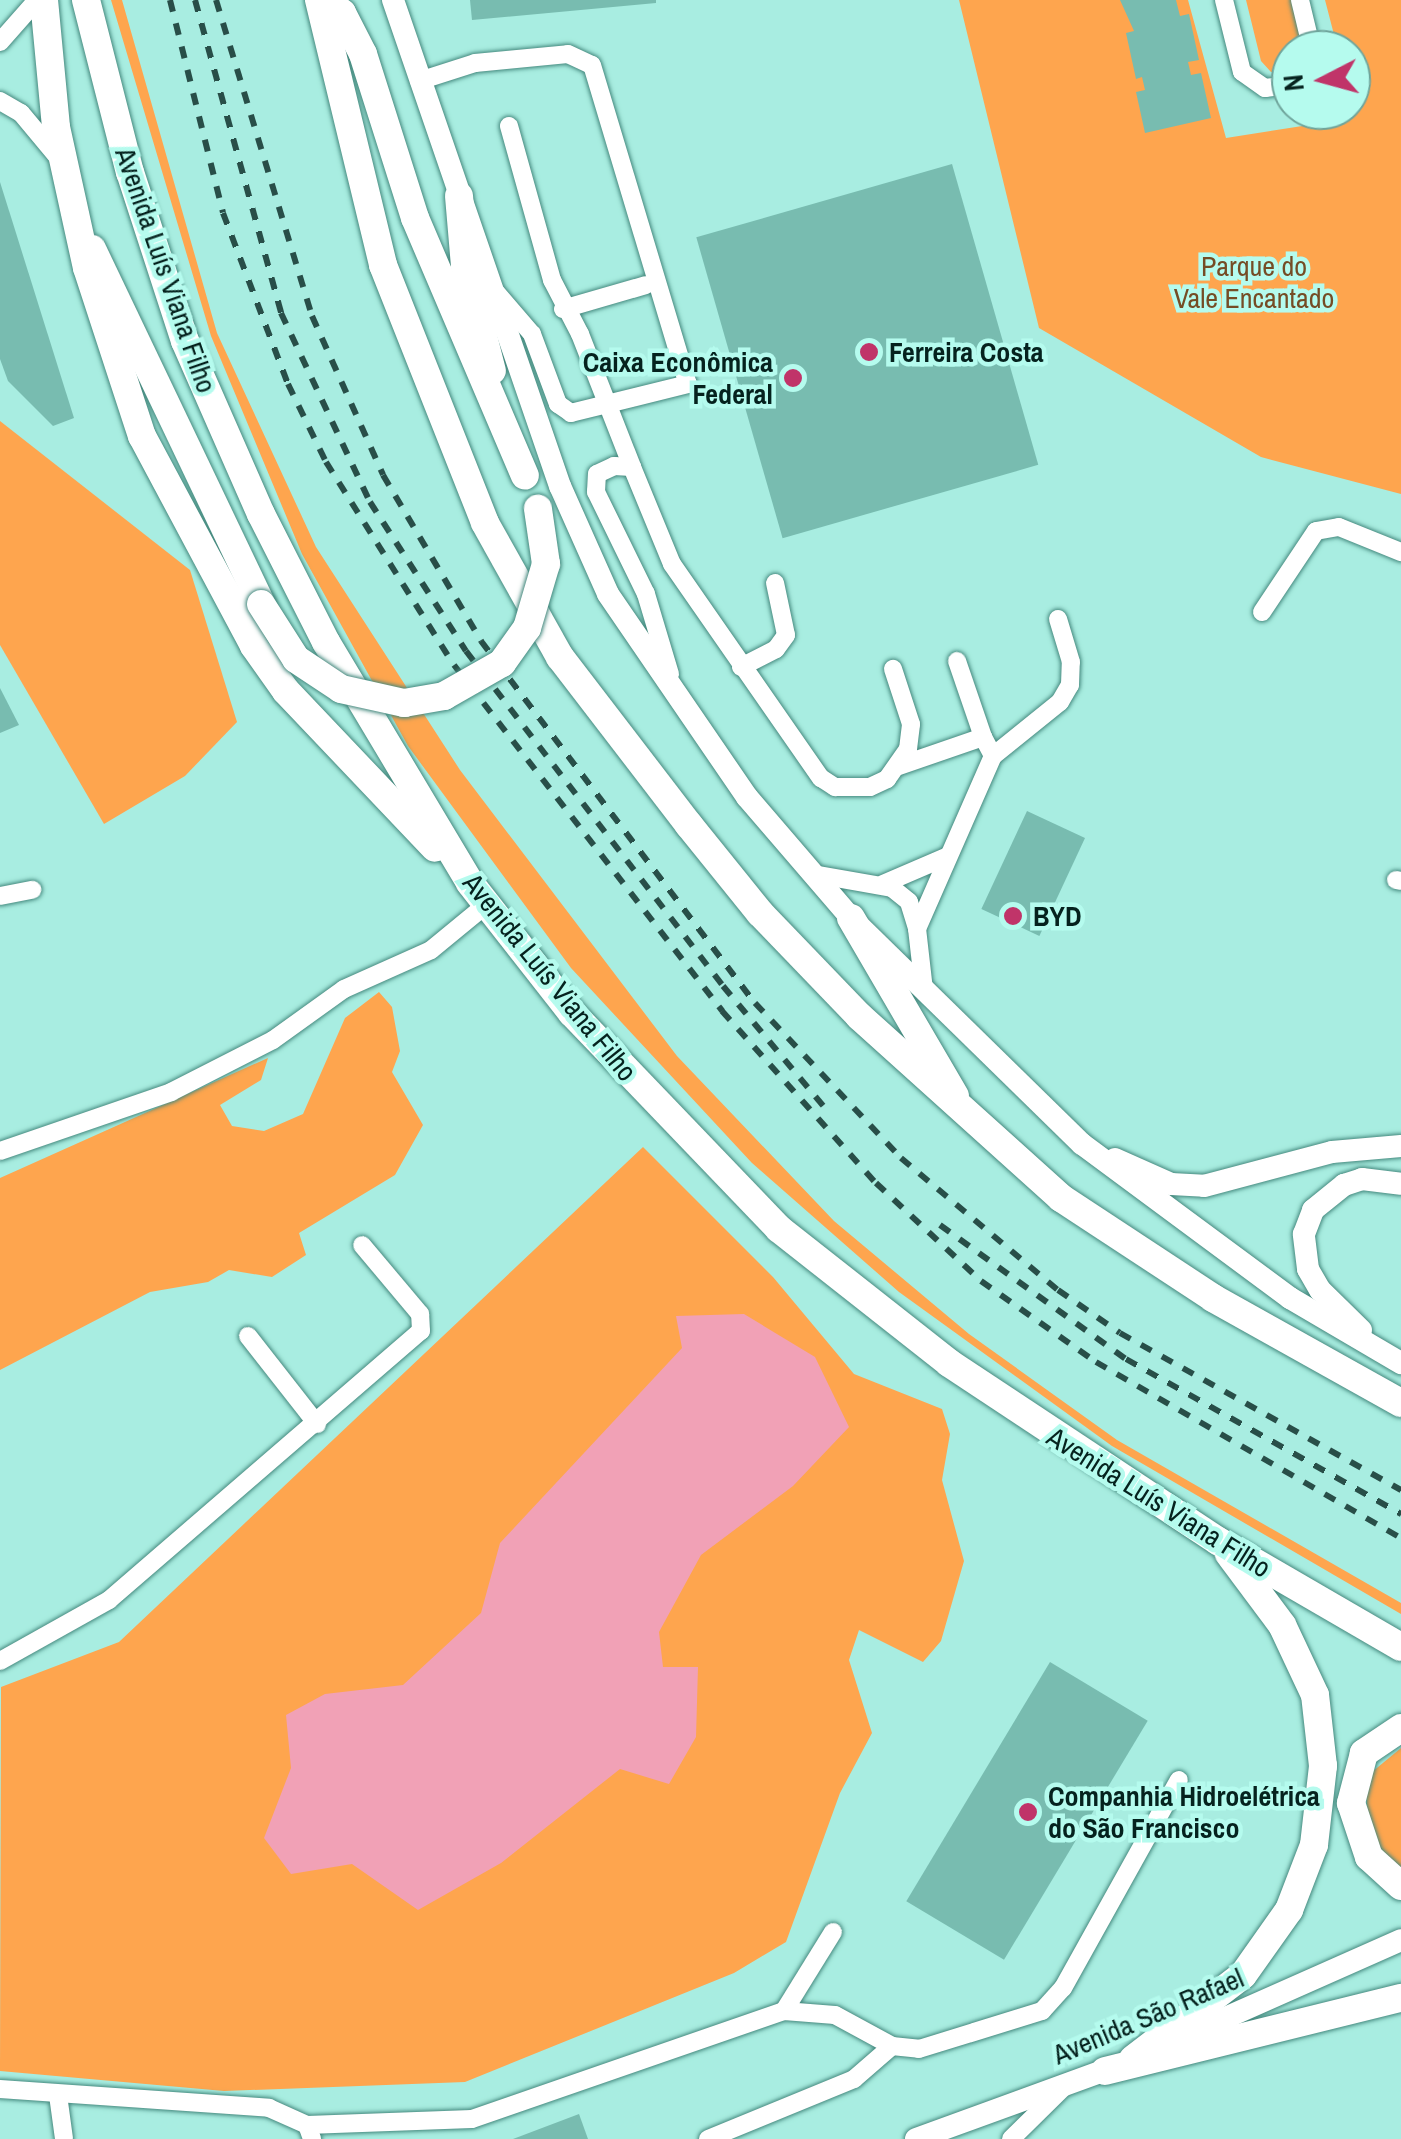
<!DOCTYPE html>
<html>
<head>
<meta charset="utf-8">
<style>
  body { margin:0 }
  #map { position:relative; width:1401px; height:2139px; overflow:hidden; background:#a8ede1; font-family:"Archivo Narrow",sans-serif }
  div>[style] { position:absolute }
  [style*='--x'] { left:calc(var(--x)*1px); top:calc(var(--y)*1px); width:calc(var(--w)*1px); rotate:calc(var(--a)*1deg) }
  .green>* { inset:0; background:#fea54e }
  .water>* { inset:0; background:#f1a1b6 }
  .building>* { inset:0; background:#78bcb0; transform-origin:0 0 }
  .roads { filter:drop-shadow(0 0 2px #45897e) drop-shadow(0 0 2px #45897e) }
  .minor>* { height:18px; margin:-9px; padding:0 9px; transform-origin:9px; border-radius:9px; background:#fff }
  .major>* { height:22px; margin:-11px; padding:0 11px; transform-origin:11px; border-radius:11px; background:#fff }
  .highway>* { height:28px; margin:-14px; padding:0 14px; transform-origin:14px; border-radius:14px; background:#fff }
  .rail>* { height:6px; margin-top:-3px; transform-origin:0; background:repeating-linear-gradient(90deg,#284e48 0 12px,transparent 0 24px) }
  .bridges { filter:drop-shadow(0 0 2px #45897e) drop-shadow(0 0 2px #45897e) }
  .highway-bridge>* { height:28px; margin:-14px; padding:0 14px; transform-origin:14px; border-radius:14px; background:#fff }
  .dots>* { width:28px; height:28px; translate:-50% -50%; box-sizing:border-box; border:5px solid #b5fbee; border-radius:50% }
  span { translate:-50% -50%; white-space:nowrap; text-align:center; line-height:1.15; -webkit-text-stroke:9px #b5fbee; paint-order:stroke }
  .park-label { font-size:28px; color:#754c25 }
  .street-label { font-size:28px; color:#05221e }
  .poi-label { font-size:28px; color:#05221e; font-weight:700 }
  .left { translate:0 -50%; text-align:left }
  .right { translate:-100% -50%; text-align:right }
  .north { position:absolute; left:1271px; top:30px; width:100px; height:100px; box-sizing:border-box; background:#b5fbee; border:2px solid #6fa49b; border-radius:50%; rotate:264deg; font-size:28px; font-weight:700; line-height:40px; text-align:center; color:#05221e }
  .north::after { content:''; display:block; margin:auto; width:35px; height:45px; background:#c03469; clip-path:polygon(50% 0,100% 100%,50% 72%,0 100%) }
</style>
</head>
<body>
<div id="map">
  <div class="green">
    <div style="clip-path:polygon(111px 0,122px 0,217px 333px,316px 547px,460px 770px,677px 1056px,834px 1221px,969px 1334px,1117px 1440px,1401px 1603px,1401px 1614px,1112px 1446px,899px 1292px,752px 1163px,571px 968px,408px 746px,302px 554px,211px 336px)"></div>
    <div style="clip-path:polygon(959px 0,1188px 0,1226px 138px,1341px 120px,1342px 110px,1351px 110px,1351px 50px,1338px 50px,1325px 0,1401px 0,1401px 494px,1261px 457px,1039px 328px)"></div>
    <div style="clip-path:polygon(1246px 0,1293px 0,1304px 50px,1291px 50px,1287px 72px,1271px 72px,1261px 61px)"></div>
    <div style="clip-path:polygon(0 421px,190px 570px,237px 722px,185px 776px,104px 824px,0 645px)"></div>
    <div style="clip-path:polygon(379px 992px,392px 1007px,400px 1051px,392px 1072px,423px 1125px,395px 1175px,299px 1233px,306px 1255px,272px 1277px,229px 1270px,208px 1282px,150px 1292px,0 1370px,0 1178px,268px 1058px,261px 1080px,220px 1105px,232px 1126px,264px 1131px,303px 1114px,345px 1018px)"></div>
    <div style="clip-path:polygon(643px 1147px,773px 1277px,854px 1374px,942px 1409px,950px 1434px,942px 1480px,964px 1561px,941px 1641px,923px 1662px,859px 1630px,849px 1660px,872px 1733px,840px 1793px,786px 1942px,734px 1973px,465px 2082px,224px 2091px,0 2071px,1px 1687px,119px 1642px)"></div>
    <div style="clip-path:polygon(1401px 1748px,1401px 1873px,1389px 1866px,1369px 1832px,1366px 1791px,1372px 1772px)"></div>
  </div>
  <div class="water">
    <div style="clip-path:polygon(744px 1314px,815px 1357px,849px 1427px,793px 1486px,701px 1555px,659px 1632px,663px 1667px,698px 1667px,696px 1737px,669px 1784px,620px 1769px,501px 1863px,418px 1910px,352px 1864px,291px 1874px,264px 1838px,291px 1768px,286px 1715px,325px 1694px,403px 1685px,481px 1613px,500px 1543px,682px 1348px,676px 1316px)"></div>
  </div>
  <div class="building">
    <div style="clip-path:polygon(470px 0,656px 0,656px 3px,472px 20px)"></div>
    <div style="clip-path:polygon(1120px 0,1176px 0,1180px 16px,1189px 14px,1199px 60px,1188px 62px,1191px 75px,1201px 73px,1211px 118px,1145px 133px,1136px 92px,1145px 90px,1142px 77px,1136px 79px,1126px 33px,1134px 31px)"></div>
    <div style="left:952px;top:164px;width:313px;height:266px;rotate:74deg"></div>
    <div style="clip-path:polygon(0 182px,74px 418px,53px 426px,8px 381px,0 359px)"></div>
    <div style="clip-path:polygon(0 688px,19px 725px,0 733px)"></div>
    <div style="left:1027px;top:811px;width:64px;height:108px;rotate:25deg"></div>
    <div style="left:1050px;top:1662px;width:114px;height:279px;rotate:31deg"></div>
    <div style="clip-path:polygon(579px 2114px,588px 2139px,513px 2139px)"></div>
  </div>
  <div class="roads">
    <div class="minor">
      <div style="--x:1224;--y:0;--w:74;--a:76"></div>
      <div style="--x:1242;--y:72;--w:28;--a:35"></div>
      <div style="--x:1265;--y:88;--w:26;--a:-7"></div>
      <div style="--x:1300;--y:0;--w:51;--a:76.5"></div>
      <div style="--x:0;--y:42;--w:56;--a:-48.6"></div>
      <div style="--x:419;--y:81;--w:59;--a:-17.8"></div>
      <div style="--x:475;--y:63;--w:93;--a:-5.5"></div>
      <div style="--x:568;--y:54;--w:26;--a:25"></div>
      <div style="--x:592;--y:65;--w:333;--a:73.3"></div>
      <div style="--x:688;--y:384;--w:121;--a:166.1"></div>
      <div style="--x:571;--y:413;--w:16;--a:-145"></div>
      <div style="--x:558;--y:404;--w:75;--a:-110.4"></div>
      <div style="--x:532;--y:334;--w:57;--a:-130.7"></div>
      <div style="--x:0;--y:101;--w:24;--a:30"></div>
      <div style="--x:21;--y:113;--w:55;--a:50.2"></div>
      <div style="--x:509;--y:126;--w:160;--a:74.4"></div>
      <div style="--x:552;--y:280;--w:61;--a:62.6"></div>
      <div style="--x:580;--y:334;--w:143;--a:68.6"></div>
      <div style="--x:563;--y:309;--w:86;--a:-16.1"></div>
      <div style="--x:1262;--y:612;--w:97;--a:-56.3"></div>
      <div style="--x:1316;--y:531;--w:23;--a:-10"></div>
      <div style="--x:1339;--y:527;--w:67;--a:22"></div>
      <div style="--x:957;--y:661;--w:80;--a:71.1"></div>
      <div style="--x:741;--y:667;--w:39;--a:-27"></div>
      <div style="--x:776;--y:649;--w:17;--a:-54"></div>
      <div style="--x:786;--y:635;--w:53;--a:-101.9"></div>
      <div style="--x:670;--y:674;--w:84;--a:-106.7"></div>
      <div style="--x:646;--y:594;--w:114;--a:-116.1"></div>
      <div style="--x:596;--y:492;--w:18;--a:-87"></div>
      <div style="--x:597;--y:474;--w:19;--a:-25"></div>
      <div style="--x:614;--y:466;--w:18;--a:3"></div>
      <div style="--x:632;--y:467;--w:105;--a:67.6"></div>
      <div style="--x:672;--y:564;--w:261;--a:55.2"></div>
      <div style="--x:821;--y:778;--w:17;--a:33"></div>
      <div style="--x:835;--y:787;--w:35;--a:0"></div>
      <div style="--x:870;--y:787;--w:19;--a:-25"></div>
      <div style="--x:887;--y:779;--w:37;--a:-55"></div>
      <div style="--x:908;--y:749;--w:25;--a:-83"></div>
      <div style="--x:911;--y:724;--w:58;--a:-108.1"></div>
      <div style="--x:899;--y:766;--w:89;--a:-19"></div>
      <div style="--x:983;--y:737;--w:21;--a:62"></div>
      <div style="--x:813;--y:874;--w:80;--a:10"></div>
      <div style="--x:892;--y:888;--w:22;--a:39"></div>
      <div style="--x:909;--y:902;--w:27;--a:73"></div>
      <div style="--x:1396;--y:880;--w:5;--a:11"></div>
      <div style="--x:883;--y:884;--w:69;--a:-23.2"></div>
      <div style="--x:0;--y:896;--w:33;--a:-11"></div>
      <div style="--x:924;--y:990;--w:61;--a:-96.5"></div>
      <div style="--x:917;--y:929;--w:189;--a:-66.3"></div>
      <div style="--x:993;--y:756;--w:86;--a:-38.9"></div>
      <div style="--x:1060;--y:702;--w:20;--a:-60"></div>
      <div style="--x:1070;--y:685;--w:23;--a:-88"></div>
      <div style="--x:1071;--y:662;--w:45;--a:-106.8"></div>
      <div style="--x:0;--y:1151;--w:181;--a:-19"></div>
      <div style="--x:171;--y:1092;--w:114;--a:-27"></div>
      <div style="--x:273;--y:1040;--w:87;--a:-35.7"></div>
      <div style="--x:344;--y:989;--w:95;--a:-24.1"></div>
      <div style="--x:431;--y:950;--w:72;--a:-39.4"></div>
      <div style="--x:248;--y:1336;--w:112;--a:51.9"></div>
      <div style="--x:0;--y:1661;--w:125;--a:-29.2"></div>
      <div style="--x:109;--y:1600;--w:412;--a:-40.8"></div>
      <div style="--x:421;--y:1331;--w:17;--a:-93"></div>
      <div style="--x:420;--y:1314;--w:90;--a:-130"></div>
      <div style="--x:784;--y:2011;--w:93;--a:-58.2"></div>
      <div style="--x:0;--y:2089;--w:270;--a:4"></div>
      <div style="--x:269;--y:2108;--w:42;--a:24.1"></div>
      <div style="--x:307;--y:2125;--w:15;--a:70"></div>
      <div style="--x:58;--y:2095;--w:44;--a:82.2"></div>
      <div style="--x:307;--y:2125;--w:165;--a:-2.1"></div>
      <div style="--x:472;--y:2119;--w:330;--a:-19.1"></div>
      <div style="--x:784;--y:2011;--w:51;--a:4.5"></div>
      <div style="--x:835;--y:2015;--w:65;--a:28.5"></div>
      <div style="--x:892;--y:2046;--w:27;--a:6"></div>
      <div style="--x:919;--y:2049;--w:129;--a:-17.2"></div>
      <div style="--x:1042;--y:2011;--w:31;--a:-48"></div>
      <div style="--x:1063;--y:1988;--w:238;--a:-60.9"></div>
      <div style="--x:708;--y:2139;--w:158;--a:-22.3"></div>
      <div style="--x:854;--y:2079;--w:50;--a:-41"></div>
      <div style="--x:1011;--y:2139;--w:74;--a:-44.5"></div>
    </div>
    <div class="major">
      <div style="--x:393;--y:0;--w:514;--a:71.04"></div>
      <div style="--x:560;--y:486;--w:118;--a:66"></div>
      <div style="--x:608;--y:594;--w:246;--a:55.6"></div>
      <div style="--x:747;--y:797;--w:160;--a:49.3"></div>
      <div style="--x:851;--y:918;--w:323;--a:44.4"></div>
      <div style="--x:1082;--y:1144;--w:259;--a:36.5"></div>
      <div style="--x:1290;--y:1298;--w:129;--a:30.4"></div>
      <div style="--x:1115;--y:1159;--w:61;--a:24.1"></div>
      <div style="--x:1171;--y:1184;--w:33;--a:3"></div>
      <div style="--x:1204;--y:1186;--w:132;--a:-14.9"></div>
      <div style="--x:1332;--y:1152;--w:69;--a:-5"></div>
      <div style="--x:1361;--y:1330;--w:57;--a:-135.7"></div>
      <div style="--x:1320;--y:1290;--w:24;--a:-120"></div>
      <div style="--x:1308;--y:1269;--w:35;--a:-97"></div>
      <div style="--x:1304;--y:1234;--w:26;--a:-69"></div>
      <div style="--x:1313;--y:1210;--w:40;--a:-39"></div>
      <div style="--x:1344;--y:1185;--w:19;--a:-18"></div>
      <div style="--x:1362;--y:1179;--w:39;--a:7"></div>
      <div style="--x:1162;--y:2046;--w:261;--a:-23.9"></div>
      <div style="--x:916;--y:2139;--w:216;--a:-20"></div>
    </div>
    <div class="highway">
      <div style="--x:44;--y:0;--w:128;--a:84.6"></div>
      <div style="--x:56;--y:127;--w:144;--a:77.6"></div>
      <div style="--x:87;--y:268;--w:177;--a:71.9"></div>
      <div style="--x:142;--y:436;--w:238;--a:61.9"></div>
      <div style="--x:254;--y:646;--w:55;--a:54.6"></div>
      <div style="--x:286;--y:691;--w:216;--a:46.5"></div>
      <div style="--x:86;--y:0;--w:178;--a:75.7"></div>
      <div style="--x:130;--y:172;--w:178;--a:72"></div>
      <div style="--x:185;--y:341;--w:189;--a:66.3"></div>
      <div style="--x:261;--y:514;--w:144;--a:63.1"></div>
      <div style="--x:326;--y:642;--w:281;--a:59.1"></div>
      <div style="--x:470;--y:883;--w:165;--a:51.9"></div>
      <div style="--x:572;--y:1013;--w:299;--a:46.2"></div>
      <div style="--x:779;--y:1229;--w:216;--a:38.2"></div>
      <div style="--x:949;--y:1363;--w:323;--a:33.5"></div>
      <div style="--x:1218;--y:1541;--w:211;--a:30.1"></div>
      <div style="--x:319;--y:0;--w:273;--a:76.4"></div>
      <div style="--x:383;--y:265;--w:277;--a:68.4"></div>
      <div style="--x:485;--y:523;--w:154;--a:60.8"></div>
      <div style="--x:560;--y:657;--w:212;--a:52.5"></div>
      <div style="--x:689;--y:825;--w:113;--a:51.1"></div>
      <div style="--x:760;--y:913;--w:143;--a:46.1"></div>
      <div style="--x:859;--y:1016;--w:272;--a:42"></div>
      <div style="--x:1061;--y:1198;--w:182;--a:33.3"></div>
      <div style="--x:1213;--y:1298;--w:215;--a:29.2"></div>
      <div style="--x:323;--y:0;--w:23;--a:34"></div>
      <div style="--x:342;--y:13;--w:46;--a:62.9"></div>
      <div style="--x:363;--y:54;--w:172;--a:72.4"></div>
      <div style="--x:415;--y:218;--w:280;--a:66.9"></div>
      <div style="--x:459;--y:196;--w:70;--a:85.1"></div>
      <div style="--x:465;--y:266;--w:108;--a:75.6"></div>
      <div style="--x:92;--y:249;--w:393;--a:64.5"></div>
      <div style="--x:851;--y:918;--w:206;--a:59.7"></div>
      <div style="--x:1401;--y:1728;--w:45;--a:146"></div>
      <div style="--x:1364;--y:1753;--w:52;--a:104.6"></div>
      <div style="--x:1351;--y:1803;--w:57;--a:71.6"></div>
      <div style="--x:1369;--y:1857;--w:43;--a:42.2"></div>
      <div style="--x:1133;--y:2059;--w:138;--a:-37.4"></div>
      <div style="--x:1243;--y:1975;--w:80;--a:-54.7"></div>
      <div style="--x:1289;--y:1910;--w:70;--a:-69"></div>
      <div style="--x:1314;--y:1845;--w:80;--a:-83.5"></div>
      <div style="--x:1323;--y:1766;--w:71;--a:-96.4"></div>
      <div style="--x:1315;--y:1695;--w:77;--a:-115.2"></div>
      <div style="--x:1282;--y:1625;--w:89;--a:-126.7"></div>
      <div style="--x:1105;--y:2071;--w:305;--a:-13.9"></div>
    </div>
  </div>
  <div class="rail">
    <div style="--x:170;--y:0;--w:219;--a:76"></div>
    <div style="--x:223;--y:213;--w:183;--a:69.2"></div>
    <div style="--x:288;--y:384;--w:87;--a:64"></div>
    <div style="--x:326;--y:462;--w:240;--a:57.8"></div>
    <div style="--x:454;--y:665;--w:438;--a:52.2"></div>
    <div style="--x:722;--y:1011;--w:231;--a:48.2"></div>
    <div style="--x:876;--y:1183;--w:144;--a:43"></div>
    <div style="--x:981;--y:1281;--w:141;--a:35.2"></div>
    <div style="--x:1096;--y:1362;--w:352;--a:30"></div>
    <div style="--x:195;--y:0;--w:325;--a:74.6"></div>
    <div style="--x:281;--y:313;--w:209;--a:64.8"></div>
    <div style="--x:370;--y:502;--w:177;--a:57.2"></div>
    <div style="--x:466;--y:651;--w:422;--a:52.5"></div>
    <div style="--x:723;--y:986;--w:168;--a:50.1"></div>
    <div style="--x:216;--y:0;--w:330;--a:73.1"></div>
    <div style="--x:312;--y:316;--w:174;--a:65.9"></div>
    <div style="--x:383;--y:475;--w:193;--a:59.4"></div>
    <div style="--x:481;--y:641;--w:454;--a:52.9"></div>
    <div style="--x:755;--y:1003;--w:213;--a:46.7"></div>
    <div style="--x:901;--y:1158;--w:205;--a:40.1"></div>
    <div style="--x:1058;--y:1290;--w:75;--a:34.7"></div>
    <div style="--x:1120;--y:1333;--w:322;--a:29.2"></div>
    <div style="--x:940;--y:1225;--w:229;--a:35.8"></div>
    <div style="--x:1126;--y:1359;--w:316;--a:29.4"></div>
  </div>
  <div class="bridges">
    <div class="highway-bridge">
      <div style="--x:261;--y:604;--w:65;--a:57.5"></div>
      <div style="--x:296;--y:659;--w:54;--a:33.7"></div>
      <div style="--x:341;--y:689;--w:65;--a:12.5"></div>
      <div style="--x:404;--y:703;--w:41;--a:-9.9"></div>
      <div style="--x:444;--y:696;--w:67;--a:-29.6"></div>
      <div style="--x:502;--y:663;--w:43;--a:-54.5"></div>
      <div style="--x:527;--y:628;--w:67;--a:-73.5"></div>
      <div style="--x:546;--y:564;--w:56;--a:-98.3"></div>
    </div>
  </div>
  <div class="dots">
    <div style="left:869px;top:352px;background:#c03469"></div>
    <div style="left:793px;top:378px;background:#c03469"></div>
    <div style="left:1013px;top:916px;background:#c03469"></div>
    <div style="left:1028px;top:1812px;background:#c03469"></div>
  </div>
  <div class="park-label">
    <span style="left:1254px;top:282px">Parque do<br>Vale Encantado</span>
  </div>
  <div class="street-label">
    <span style="left:166px;top:270px;rotate:71deg">Avenida Luís Viana Filho</span>
    <span style="left:550px;top:977px;rotate:51deg">Avenida Luís Viana Filho</span>
    <span style="left:1159px;top:1502px;rotate:32deg">Avenida Luís Viana Filho</span>
    <span style="left:1148px;top:2016px;rotate:-23deg">Avenida São Rafael</span>
  </div>
  <div class="poi-label">
    <span class="left" style="left:889px;top:352px">Ferreira Costa</span>
    <span class="right" style="left:773px;top:378px">Caixa Econômica<br>Federal</span>
    <span class="left" style="left:1033px;top:916px">BYD</span>
    <span class="left" style="left:1048px;top:1812px">Companhia Hidroelétrica<br>do São Francisco</span>
  </div>
  <div class="north">N</div>
</div>
</body>
</html>
